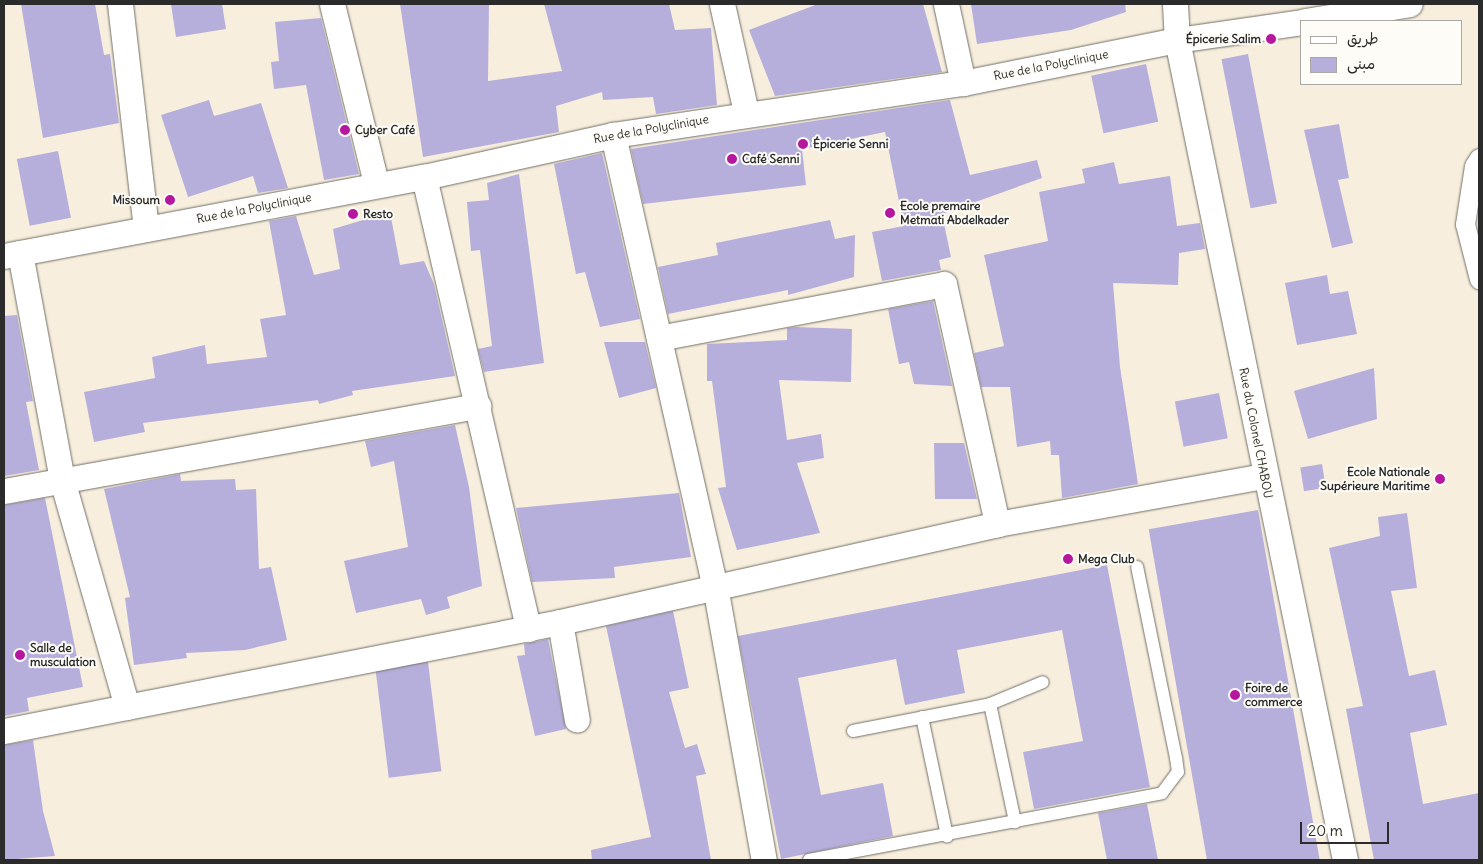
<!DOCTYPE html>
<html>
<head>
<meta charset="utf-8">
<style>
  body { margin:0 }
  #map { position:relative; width:1483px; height:864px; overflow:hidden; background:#f7eedd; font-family:Delius,"Playpen Sans Arabic",sans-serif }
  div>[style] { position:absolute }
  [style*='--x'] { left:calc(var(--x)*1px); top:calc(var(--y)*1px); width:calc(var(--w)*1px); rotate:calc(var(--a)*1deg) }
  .building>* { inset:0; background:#b7afdb; transform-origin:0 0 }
  .roads { filter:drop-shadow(0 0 1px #726f69) drop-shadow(0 0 1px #726f69) }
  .service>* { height:12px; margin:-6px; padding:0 6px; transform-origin:6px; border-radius:6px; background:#fff }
  .pedestrian>* { height:19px; margin:-9.5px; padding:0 9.5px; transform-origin:9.5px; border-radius:9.5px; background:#fff }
  .minor>* { height:25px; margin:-12.5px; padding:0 12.5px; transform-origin:12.5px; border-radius:12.5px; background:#fff }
  .dots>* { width:14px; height:14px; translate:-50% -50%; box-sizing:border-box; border:2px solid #fdfcf7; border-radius:50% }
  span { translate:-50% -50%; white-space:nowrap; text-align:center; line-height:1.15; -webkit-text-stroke:4px #fdfcf7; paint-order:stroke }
  .poi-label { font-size:12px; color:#2b2b2b; font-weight:700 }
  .right { translate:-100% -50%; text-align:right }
  .left { translate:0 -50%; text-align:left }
  .street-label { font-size:12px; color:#2b2b2b }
  .frame { position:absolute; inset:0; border:5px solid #2b2b2b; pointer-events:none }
  .legend { position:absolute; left:1300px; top:20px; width:162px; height:65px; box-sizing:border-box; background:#fdfcf7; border:1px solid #a9a8a5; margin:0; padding:6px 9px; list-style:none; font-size:15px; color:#2b2b2b }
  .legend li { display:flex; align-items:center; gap:10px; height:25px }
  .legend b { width:25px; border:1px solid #a9a8a5 }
  .scale { position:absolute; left:1300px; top:822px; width:89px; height:22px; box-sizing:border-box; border:2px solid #2b2b2b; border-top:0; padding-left:6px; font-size:15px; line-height:18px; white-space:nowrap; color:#2b2b2b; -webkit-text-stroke:4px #fdfcf7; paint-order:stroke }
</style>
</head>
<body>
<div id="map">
  <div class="building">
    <div style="clip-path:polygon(21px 4px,95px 4px,104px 55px,110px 54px,119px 123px,43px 138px)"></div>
    <div style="clip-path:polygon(171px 4px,222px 4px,226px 29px,176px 37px)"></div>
    <div style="clip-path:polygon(400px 4px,489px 4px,488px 81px,562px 71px,544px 4px,669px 4px,675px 30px,711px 28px,717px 105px,656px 114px,653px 97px,603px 100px,602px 92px,556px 106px,559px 132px,423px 157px)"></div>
    <div style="clip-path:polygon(818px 4px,923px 4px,942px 72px,775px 96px,749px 30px)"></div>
    <div style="clip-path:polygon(971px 4px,1125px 4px,1126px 12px,1071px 30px,977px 44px)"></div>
    <div style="clip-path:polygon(321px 18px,359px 174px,324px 180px,306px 85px,274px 89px,271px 62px,279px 61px,275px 22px)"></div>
    <div style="left:1248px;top:54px;width:152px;height:27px;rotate:79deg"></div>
    <div style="left:1146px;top:64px;width:59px;height:56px;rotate:78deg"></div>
    <div style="clip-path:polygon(209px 100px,214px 116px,261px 103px,288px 188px,258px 193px,253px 176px,188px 197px,161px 115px)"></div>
    <div style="clip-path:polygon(950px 100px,970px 175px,1037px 160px,1042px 178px,942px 214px,951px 257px,939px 260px,941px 270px,882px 281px,872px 232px,904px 226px,885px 132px,802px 149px,806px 185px,643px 204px,631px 149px)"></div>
    <div style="clip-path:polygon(1339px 124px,1349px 178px,1338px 180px,1353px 243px,1332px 248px,1304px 130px)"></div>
    <div style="left:58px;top:151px;width:68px;height:42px;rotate:79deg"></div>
    <div style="clip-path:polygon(602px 153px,640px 319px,600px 327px,585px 272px,576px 274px,554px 164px)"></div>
    <div style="clip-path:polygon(1114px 162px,1119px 184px,1170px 176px,1177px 226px,1200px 223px,1205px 249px,1179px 253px,1178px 285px,1113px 283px,1120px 367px,1138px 484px,1062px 498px,1059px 455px,1051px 455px,1050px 441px,1017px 447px,1010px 387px,981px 387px,974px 353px,1004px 346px,984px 255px,1048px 241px,1039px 192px,1085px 183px,1082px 169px)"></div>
    <div style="clip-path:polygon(519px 174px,544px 363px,484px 372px,478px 349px,492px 346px,480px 250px,471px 251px,467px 202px,489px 200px,487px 183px)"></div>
    <div style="clip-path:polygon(390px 212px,400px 265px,424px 261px,434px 284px,455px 376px,352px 391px,353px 395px,319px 404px,318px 400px,143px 423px,145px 432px,94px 442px,84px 392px,155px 378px,152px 357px,205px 345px,207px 364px,267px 357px,260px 319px,286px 315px,269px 221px,296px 216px,314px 275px,340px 269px,333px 229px)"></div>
    <div style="clip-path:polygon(830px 220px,835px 239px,855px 235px,854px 277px,788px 295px,788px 290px,668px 314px,658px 267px,718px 255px,716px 243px)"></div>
    <div style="clip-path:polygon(1327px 275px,1330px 294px,1348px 291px,1357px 334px,1297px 345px,1285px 283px)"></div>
    <div style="clip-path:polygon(933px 301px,952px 386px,914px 384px,909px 362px,899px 364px,888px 309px)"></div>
    <div style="clip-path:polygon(17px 315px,33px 401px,26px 402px,39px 470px,4px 476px,4px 316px)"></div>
    <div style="clip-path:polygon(796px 327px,852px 329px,851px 382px,779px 380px,787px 440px,821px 434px,824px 458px,797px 463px,820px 533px,737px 550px,718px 488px,726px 487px,712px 381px,707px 381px,707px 344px,787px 340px,787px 328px)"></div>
    <div style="clip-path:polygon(604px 342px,645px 342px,656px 388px,619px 398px)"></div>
    <div style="clip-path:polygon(1374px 368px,1377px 419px,1308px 439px,1294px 391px)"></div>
    <div style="left:1219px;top:393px;width:46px;height:45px;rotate:79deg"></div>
    <div style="clip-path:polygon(455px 425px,469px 487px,482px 586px,447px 597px,450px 608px,426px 615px,421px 599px,356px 613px,344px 561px,408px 547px,394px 461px,371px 467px,365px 441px)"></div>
    <div style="clip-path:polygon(934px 443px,964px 443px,977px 499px,935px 499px)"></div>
    <div style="left:1322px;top:464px;width:24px;height:22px;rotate:81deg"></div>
    <div style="clip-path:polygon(180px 474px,181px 481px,235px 479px,236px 490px,256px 489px,259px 569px,271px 567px,287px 640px,245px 650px,186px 653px,187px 658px,134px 665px,125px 598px,130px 597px,104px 489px)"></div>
    <div style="clip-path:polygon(679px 493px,691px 557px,614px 567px,615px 578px,532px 582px,516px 508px)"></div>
    <div style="clip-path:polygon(45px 498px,83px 687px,27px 698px,29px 711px,4px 716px,4px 505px)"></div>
    <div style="left:1258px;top:510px;width:356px;height:111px;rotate:80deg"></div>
    <div style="clip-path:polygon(1407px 513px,1417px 588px,1391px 591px,1409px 676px,1435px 670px,1447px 725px,1410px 733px,1423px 804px,1479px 793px,1479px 860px,1374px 860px,1346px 709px,1363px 706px,1329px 548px,1380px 536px,1378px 517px)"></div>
    <div style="clip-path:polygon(1107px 565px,1150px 787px,1034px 809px,1023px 752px,1083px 741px,1062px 630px,957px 650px,965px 693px,905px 705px,896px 659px,798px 678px,821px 795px,883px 783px,893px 836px,781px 859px,738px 636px)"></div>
    <div style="clip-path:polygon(673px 611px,689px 688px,669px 692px,685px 748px,697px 744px,706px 774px,696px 776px,711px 860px,592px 860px,591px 850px,651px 837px,606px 626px)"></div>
    <div style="clip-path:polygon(548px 639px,566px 729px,535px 736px,517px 656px,525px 655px,524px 644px)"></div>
    <div style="left:428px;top:662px;width:110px;height:53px;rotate:83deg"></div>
    <div style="clip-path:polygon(33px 740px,43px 811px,55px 856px,4px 860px,4px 745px)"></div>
    <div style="clip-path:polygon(1147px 804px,1158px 860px,1107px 860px,1098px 813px)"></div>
  </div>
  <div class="roads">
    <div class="service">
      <div style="--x:990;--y:704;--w:121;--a:78"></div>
      <div style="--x:922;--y:717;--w:122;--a:78.1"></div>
      <div style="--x:853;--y:731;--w:140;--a:-11.1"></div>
      <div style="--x:990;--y:704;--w:57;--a:-22.5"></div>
      <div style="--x:809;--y:860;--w:359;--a:-10.7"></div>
      <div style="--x:1162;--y:793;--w:26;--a:-53"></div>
      <div style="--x:1178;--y:772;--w:14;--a:-98"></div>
      <div style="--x:1176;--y:758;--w:195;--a:-101.5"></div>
    </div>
    <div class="pedestrian">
      <div style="--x:1479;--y:158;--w:9;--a:122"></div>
      <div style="--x:1474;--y:166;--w:59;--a:98.8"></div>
      <div style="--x:1465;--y:224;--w:57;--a:75.7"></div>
    </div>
    <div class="minor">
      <div style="--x:120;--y:4;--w:226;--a:83.4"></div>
      <div style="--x:332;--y:4;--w:184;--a:76.2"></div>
      <div style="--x:722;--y:4;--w:111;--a:77.5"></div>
      <div style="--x:946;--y:4;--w:81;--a:77.9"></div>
      <div style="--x:1175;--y:4;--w:36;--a:87"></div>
      <div style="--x:1177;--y:40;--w:837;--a:78.42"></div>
      <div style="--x:1305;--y:21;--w:106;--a:-9.2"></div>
      <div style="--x:613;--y:135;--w:462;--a:77.3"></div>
      <div style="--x:715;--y:586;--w:278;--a:79.9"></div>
      <div style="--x:424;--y:177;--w:464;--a:77"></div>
      <div style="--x:20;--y:253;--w:231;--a:79.5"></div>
      <div style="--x:62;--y:480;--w:236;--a:74"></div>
      <div style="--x:4;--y:256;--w:427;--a:-10.7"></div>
      <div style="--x:424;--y:177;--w:194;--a:-12.5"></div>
      <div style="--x:613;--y:135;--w:354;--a:-8.5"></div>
      <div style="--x:963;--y:83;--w:218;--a:-11.4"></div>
      <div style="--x:1177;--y:40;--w:126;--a:-8.2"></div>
      <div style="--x:659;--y:338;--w:290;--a:-10.7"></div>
      <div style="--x:944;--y:284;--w:246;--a:77.5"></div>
      <div style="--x:4;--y:491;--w:482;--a:-10.2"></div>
      <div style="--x:560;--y:622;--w:99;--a:80.2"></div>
      <div style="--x:4;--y:731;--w:567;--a:-11.09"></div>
      <div style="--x:560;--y:622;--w:448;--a:-12.6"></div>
      <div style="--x:997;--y:524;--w:271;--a:-10.2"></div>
    </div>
  </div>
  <div class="dots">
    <div style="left:1271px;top:39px;background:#b5179e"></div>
    <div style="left:345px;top:130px;background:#b5179e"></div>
    <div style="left:803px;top:144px;background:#b5179e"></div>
    <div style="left:732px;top:159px;background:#b5179e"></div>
    <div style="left:170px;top:200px;background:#b5179e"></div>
    <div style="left:890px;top:213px;background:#b5179e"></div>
    <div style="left:353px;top:214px;background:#b5179e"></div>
    <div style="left:1440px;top:479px;background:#b5179e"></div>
    <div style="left:1068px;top:559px;background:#b5179e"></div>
    <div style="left:20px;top:655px;background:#b5179e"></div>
    <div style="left:1235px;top:695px;background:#b5179e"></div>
  </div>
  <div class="poi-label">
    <span class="right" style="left:1261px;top:39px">Épicerie Salim</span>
    <span class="left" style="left:355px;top:130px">Cyber Café</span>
    <span class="left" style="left:813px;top:144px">Épicerie Senni</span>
    <span class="left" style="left:742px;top:159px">Café Senni</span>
    <span class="right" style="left:160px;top:200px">Missoum</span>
    <span class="left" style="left:900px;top:213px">Ecole premaire<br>Metmati Abdelkader</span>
    <span class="left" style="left:363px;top:214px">Resto</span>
    <span class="right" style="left:1430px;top:479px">Ecole Nationale<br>Supérieure Maritime</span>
    <span class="left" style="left:1078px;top:559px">Mega Club</span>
    <span class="left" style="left:30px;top:655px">Salle de<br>musculation</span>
    <span class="left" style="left:1245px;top:695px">Foire de<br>commerce</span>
  </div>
  <div class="street-label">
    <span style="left:1051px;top:65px;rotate:-11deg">Rue de la Polyclinique</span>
    <span style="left:651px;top:129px;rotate:-10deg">Rue de la Polyclinique</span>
    <span style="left:254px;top:208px;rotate:-11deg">Rue de la Polyclinique</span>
    <span style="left:1256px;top:433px;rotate:79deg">Rue du Colonel CHABOU</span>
  </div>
  <div class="frame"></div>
  <ul class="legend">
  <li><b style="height:6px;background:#fff"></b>طريق</li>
  <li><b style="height:14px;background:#b7afdb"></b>مبنى</li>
  </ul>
  <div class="scale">20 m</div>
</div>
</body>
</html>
